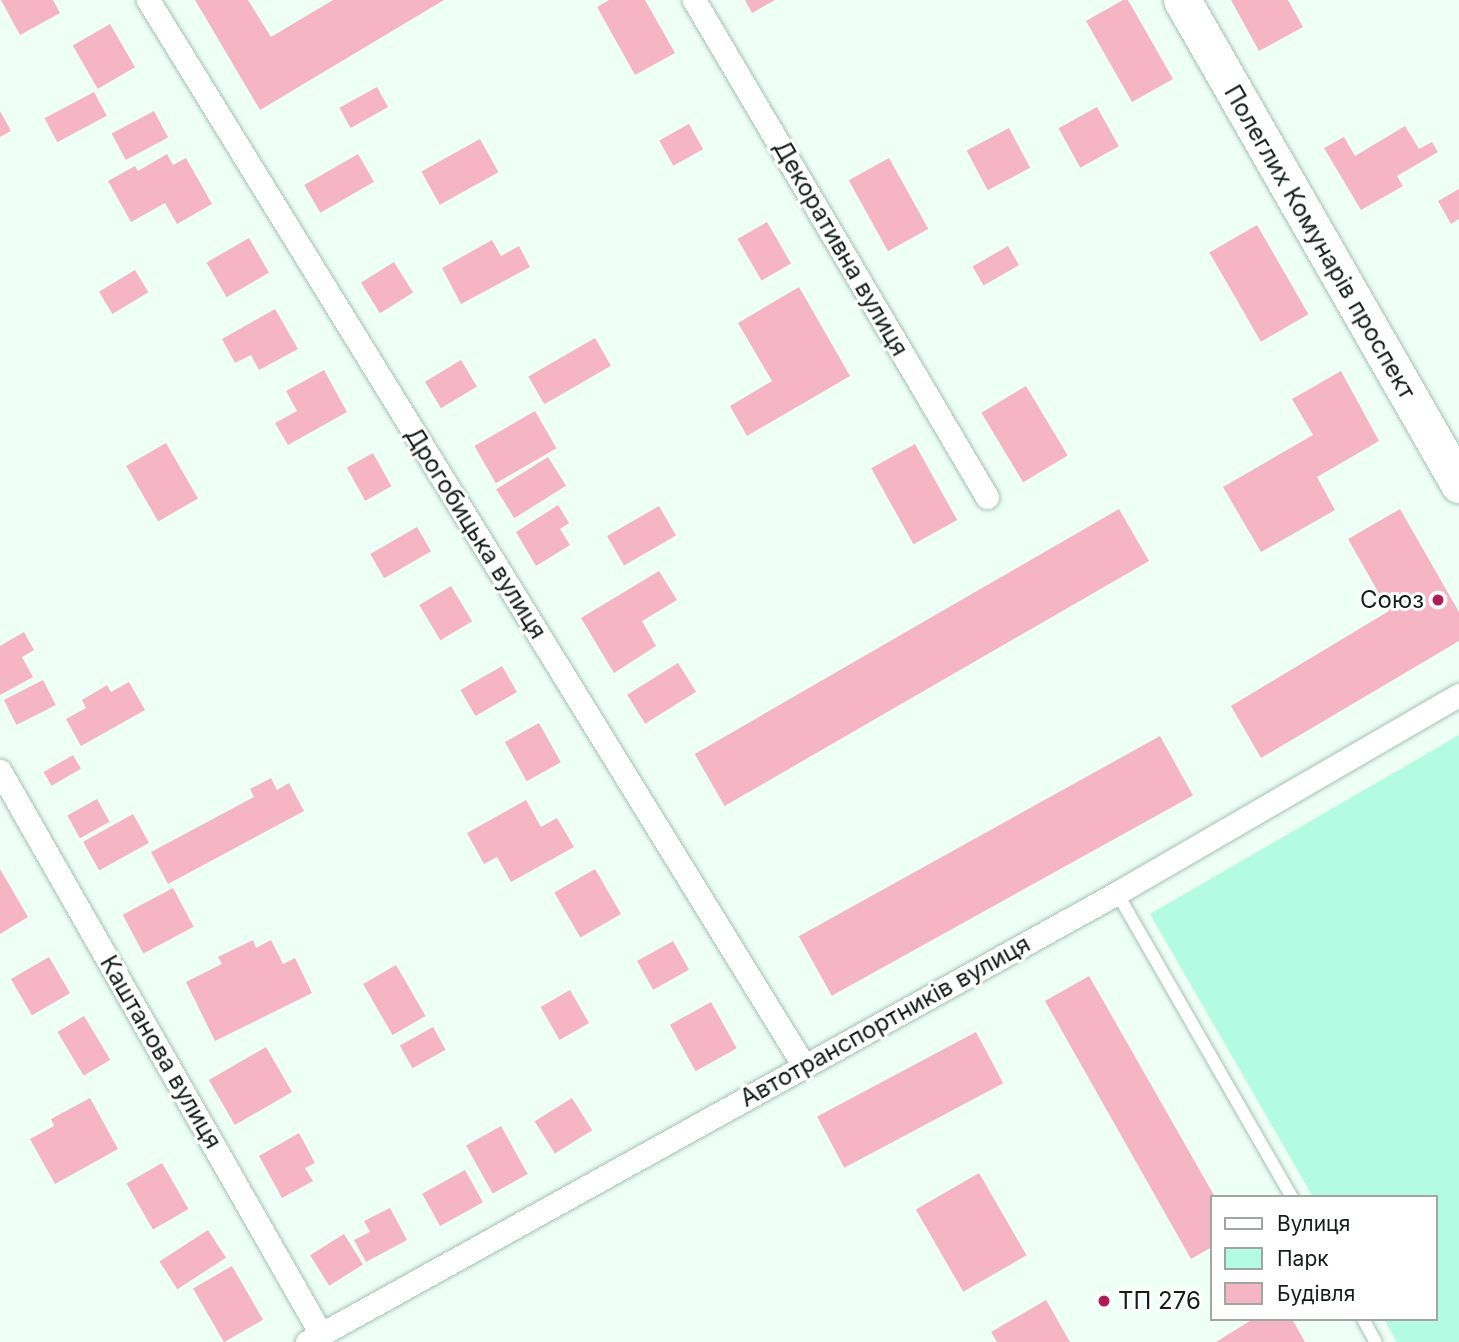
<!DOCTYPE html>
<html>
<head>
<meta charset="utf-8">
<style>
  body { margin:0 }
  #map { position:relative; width:1459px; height:1342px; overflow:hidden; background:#eefff8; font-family:Inter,sans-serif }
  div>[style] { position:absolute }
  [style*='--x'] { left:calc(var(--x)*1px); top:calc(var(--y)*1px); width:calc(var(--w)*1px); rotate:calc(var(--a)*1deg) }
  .green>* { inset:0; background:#b3fce3 }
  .building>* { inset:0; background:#f5b5c4; transform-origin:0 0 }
  .roads { filter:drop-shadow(0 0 2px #a5c1b6) drop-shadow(0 0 2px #a5c1b6) }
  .service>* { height:12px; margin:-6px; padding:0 6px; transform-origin:6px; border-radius:6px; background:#fff }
  .minor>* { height:23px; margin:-11.5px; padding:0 11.5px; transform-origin:11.5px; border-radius:11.5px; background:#fff }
  .primary>* { height:37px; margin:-18.5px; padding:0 18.5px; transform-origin:18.5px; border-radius:18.5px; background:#fff }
  .dots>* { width:19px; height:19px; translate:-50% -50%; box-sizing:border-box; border:4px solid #fff; border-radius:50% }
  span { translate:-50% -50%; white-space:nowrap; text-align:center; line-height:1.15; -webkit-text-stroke:6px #fff; paint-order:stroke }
  .street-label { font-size:24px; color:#131e1a }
  .poi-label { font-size:24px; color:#131e1a }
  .right { translate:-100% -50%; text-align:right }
  .left { translate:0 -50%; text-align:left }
  .legend { position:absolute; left:1210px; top:1195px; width:228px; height:126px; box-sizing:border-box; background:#fff; border:2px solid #a1a5a3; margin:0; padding:9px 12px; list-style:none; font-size:21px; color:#131e1a }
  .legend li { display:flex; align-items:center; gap:14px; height:35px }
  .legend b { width:35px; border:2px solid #a1a5a3 }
</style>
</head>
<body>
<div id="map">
  <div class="green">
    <div style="clip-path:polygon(1459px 735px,1459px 1342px,1397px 1342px,1384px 1319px,1436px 1319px,1436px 1197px,1313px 1197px,1150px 914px)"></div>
  </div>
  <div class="building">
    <div style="clip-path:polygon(1px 0,53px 0,60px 13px,20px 35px)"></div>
    <div style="clip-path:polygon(195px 0,248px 0,271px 37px,333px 0,444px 0,260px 110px)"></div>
    <div style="clip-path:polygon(609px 0,645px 0,675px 53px,635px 75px,597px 7px)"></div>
    <div style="clip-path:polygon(745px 0,775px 0,752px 13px)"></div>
    <div style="clip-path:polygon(1123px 0,1128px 0,1173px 79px,1132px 102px,1086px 21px)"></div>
    <div style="clip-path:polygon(1231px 0,1288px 0,1303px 27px,1259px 51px)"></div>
    <div style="left:110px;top:24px;width:50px;height:43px;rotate:60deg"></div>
    <div style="left:377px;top:87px;width:23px;height:43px;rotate:61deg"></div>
    <div style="left:94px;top:92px;width:27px;height:56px;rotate:62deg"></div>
    <div style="left:1097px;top:107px;width:45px;height:44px;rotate:61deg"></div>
    <div style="clip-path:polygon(0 111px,11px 131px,0 137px)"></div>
    <div style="left:154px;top:111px;width:30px;height:48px;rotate:62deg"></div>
    <div style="left:689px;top:124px;width:29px;height:34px;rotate:61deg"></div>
    <div style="clip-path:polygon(1405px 126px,1419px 149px,1432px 142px,1438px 152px,1397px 176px,1403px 186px,1361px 210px,1324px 148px,1344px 137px,1355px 156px)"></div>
    <div style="left:1009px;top:128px;width:45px;height:48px;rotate:62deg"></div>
    <div style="left:480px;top:139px;width:38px;height:67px;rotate:61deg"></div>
    <div style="clip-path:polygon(167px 154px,173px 165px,186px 158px,212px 204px,177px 224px,165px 203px,131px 222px,108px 181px,135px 166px,138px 171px)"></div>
    <div style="left:358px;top:154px;width:32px;height:62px;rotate:60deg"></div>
    <div style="left:889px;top:158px;width:81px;height:46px;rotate:61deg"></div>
    <div style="clip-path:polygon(1459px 189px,1459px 219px,1451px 224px,1438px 201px)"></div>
    <div style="left:767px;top:222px;width:48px;height:34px;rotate:60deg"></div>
    <div style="left:1257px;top:225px;width:103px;height:55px;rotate:60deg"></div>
    <div style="left:249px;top:238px;width:40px;height:49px;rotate:60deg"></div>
    <div style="clip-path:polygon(492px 240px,501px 256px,519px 246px,530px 267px,461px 304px,442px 268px)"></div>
    <div style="left:1008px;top:246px;width:22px;height:41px;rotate:60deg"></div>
    <div style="left:394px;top:262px;width:36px;height:39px;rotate:58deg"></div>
    <div style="left:135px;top:270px;width:26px;height:42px;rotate:59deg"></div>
    <div style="clip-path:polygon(799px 287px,850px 376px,747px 436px,730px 406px,772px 381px,738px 323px)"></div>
    <div style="clip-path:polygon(275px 309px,298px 349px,259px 370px,251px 355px,235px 363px,222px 339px)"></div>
    <div style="left:595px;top:338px;width:32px;height:77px;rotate:60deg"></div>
    <div style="left:461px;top:360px;width:31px;height:42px;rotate:59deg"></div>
    <div style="clip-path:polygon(324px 370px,347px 412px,288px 445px,275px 423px,297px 411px,286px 391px)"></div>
    <div style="clip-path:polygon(1341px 371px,1379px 441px,1317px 477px,1335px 510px,1261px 552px,1223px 487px,1313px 435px,1292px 399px)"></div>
    <div style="left:1026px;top:386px;width:81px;height:52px;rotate:59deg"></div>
    <div style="left:535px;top:411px;width:43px;height:70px;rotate:60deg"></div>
    <div style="left:166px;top:443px;width:64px;height:46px;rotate:60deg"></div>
    <div style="left:915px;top:444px;width:87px;height:50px;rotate:61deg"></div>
    <div style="left:373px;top:453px;width:38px;height:30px;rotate:61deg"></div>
    <div style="left:548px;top:457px;width:34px;height:61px;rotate:58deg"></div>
    <div style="clip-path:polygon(558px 505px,569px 523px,560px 529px,570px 545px,536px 566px,516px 532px)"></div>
    <div style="left:659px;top:506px;width:34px;height:60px;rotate:60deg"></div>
    <div style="left:1119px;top:509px;width:60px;height:490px;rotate:60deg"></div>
    <div style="clip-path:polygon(1400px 509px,1459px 612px,1459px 641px,1261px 758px,1231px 706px,1389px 611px,1348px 539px)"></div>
    <div style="left:417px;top:527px;width:28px;height:54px;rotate:60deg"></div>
    <div style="clip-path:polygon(659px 571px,677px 600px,642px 621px,656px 646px,614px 673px,581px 618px)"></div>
    <div style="left:451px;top:586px;width:41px;height:37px;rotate:59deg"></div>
    <div style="clip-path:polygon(24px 632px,34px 650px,22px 657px,33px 677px,0 695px,0 646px)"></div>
    <div style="left:678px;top:663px;width:34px;height:60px;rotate:58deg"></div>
    <div style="left:502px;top:666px;width:30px;height:48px;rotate:60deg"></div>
    <div style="left:43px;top:680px;width:28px;height:44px;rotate:63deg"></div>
    <div style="clip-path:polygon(129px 682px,145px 710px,81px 746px,66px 719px,86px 708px,82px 700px,107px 685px,111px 692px)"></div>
    <div style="left:539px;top:723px;width:45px;height:39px;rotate:61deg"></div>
    <div style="left:1160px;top:736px;width:68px;height:413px;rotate:61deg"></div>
    <div style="left:73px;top:755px;width:16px;height:34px;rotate:60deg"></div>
    <div style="clip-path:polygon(271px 778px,277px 790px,289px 783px,304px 811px,168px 884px,151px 852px,254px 797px,250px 789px)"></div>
    <div style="left:97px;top:799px;width:26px;height:34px;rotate:61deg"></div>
    <div style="clip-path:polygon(526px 800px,541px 827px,557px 818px,574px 847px,511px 882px,497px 857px,484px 864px,467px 833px)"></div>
    <div style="left:133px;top:814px;width:33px;height:57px;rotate:61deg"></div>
    <div style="clip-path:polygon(0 869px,28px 917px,0 934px)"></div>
    <div style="left:595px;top:869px;width:52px;height:47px;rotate:60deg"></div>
    <div style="left:173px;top:888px;width:44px;height:57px;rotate:62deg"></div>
    <div style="clip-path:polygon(253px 940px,256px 948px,271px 940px,283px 964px,295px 958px,312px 993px,215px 1041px,186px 982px,222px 964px,218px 957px)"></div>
    <div style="left:673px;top:941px;width:33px;height:41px;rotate:61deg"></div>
    <div style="left:49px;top:957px;width:42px;height:44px;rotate:60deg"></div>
    <div style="left:396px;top:965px;width:59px;height:38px;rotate:60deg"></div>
    <div style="clip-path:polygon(1089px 976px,1215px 1197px,1212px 1197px,1212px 1247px,1191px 1259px,1045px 1001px)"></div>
    <div style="left:570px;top:990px;width:38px;height:34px;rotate:60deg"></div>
    <div style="left:711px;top:1002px;width:53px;height:47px;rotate:61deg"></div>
    <div style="left:84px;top:1016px;width:51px;height:31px;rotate:59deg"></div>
    <div style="left:433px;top:1027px;width:26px;height:38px;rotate:61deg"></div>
    <div style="left:976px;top:1032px;width:58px;height:180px;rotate:62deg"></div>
    <div style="left:266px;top:1047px;width:52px;height:66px;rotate:60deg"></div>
    <div style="clip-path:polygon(90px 1098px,118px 1149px,55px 1184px,30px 1139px,54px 1126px,51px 1119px)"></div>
    <div style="left:572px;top:1098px;width:38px;height:44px;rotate:58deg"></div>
    <div style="left:501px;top:1126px;width:55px;height:40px;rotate:61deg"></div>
    <div style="clip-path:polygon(299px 1133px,315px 1163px,305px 1168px,313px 1181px,282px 1198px,259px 1156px)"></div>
    <div style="left:162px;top:1163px;width:53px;height:41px;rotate:60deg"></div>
    <div style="left:465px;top:1170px;width:37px;height:49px;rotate:61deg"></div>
    <div style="left:979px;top:1173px;width:95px;height:73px;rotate:60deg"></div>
    <div style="clip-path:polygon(390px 1208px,407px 1240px,366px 1262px,354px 1240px,370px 1232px,364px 1221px)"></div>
    <div style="left:208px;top:1230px;width:33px;height:58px;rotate:57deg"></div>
    <div style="left:344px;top:1234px;width:36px;height:40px;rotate:58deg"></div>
    <div style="left:232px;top:1266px;width:62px;height:45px;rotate:60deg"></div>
    <div style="clip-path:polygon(1046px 1300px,1070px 1342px,997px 1342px,991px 1332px)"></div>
    <div style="clip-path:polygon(1253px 1319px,1292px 1319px,1305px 1342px,1216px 1342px)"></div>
  </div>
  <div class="roads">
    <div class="service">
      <div style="--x:1117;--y:893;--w:351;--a:60.1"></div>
      <div style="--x:1363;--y:1319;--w:26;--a:61"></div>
    </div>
    <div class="minor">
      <div style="--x:148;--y:0;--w:1252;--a:58.39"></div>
      <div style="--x:694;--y:0;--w:577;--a:59.48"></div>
      <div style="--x:0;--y:771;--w:648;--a:60.31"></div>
      <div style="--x:307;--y:1342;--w:926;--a:-29"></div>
      <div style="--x:1117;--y:893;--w:395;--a:-30.1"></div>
    </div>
    <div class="primary">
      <div style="--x:1182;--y:0;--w:558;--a:60.22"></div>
    </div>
  </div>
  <div class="dots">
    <div style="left:1438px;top:600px;background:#ad1e56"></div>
    <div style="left:1104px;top:1301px;background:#ad1e56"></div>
  </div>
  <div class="street-label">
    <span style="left:1320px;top:242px;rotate:60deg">Полеглих Комунарів проспект</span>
    <span style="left:841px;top:248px;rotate:60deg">Декоративна вулиця</span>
    <span style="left:476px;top:533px;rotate:58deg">Дрогобицька вулиця</span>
    <span style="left:885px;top:1021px;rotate:-29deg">Автотранспортників вулиця</span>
    <span style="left:161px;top:1052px;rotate:60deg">Каштанова вулиця</span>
  </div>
  <div class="poi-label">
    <span class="right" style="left:1424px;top:600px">Союз</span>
    <span class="left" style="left:1118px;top:1301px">ТП 276</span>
  </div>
  <ul class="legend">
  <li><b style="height:9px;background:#fff"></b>Вулиця</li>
  <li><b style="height:19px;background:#b3fce3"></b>Парк</li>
  <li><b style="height:19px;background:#f5b5c4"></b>Будівля</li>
  </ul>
</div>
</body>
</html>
